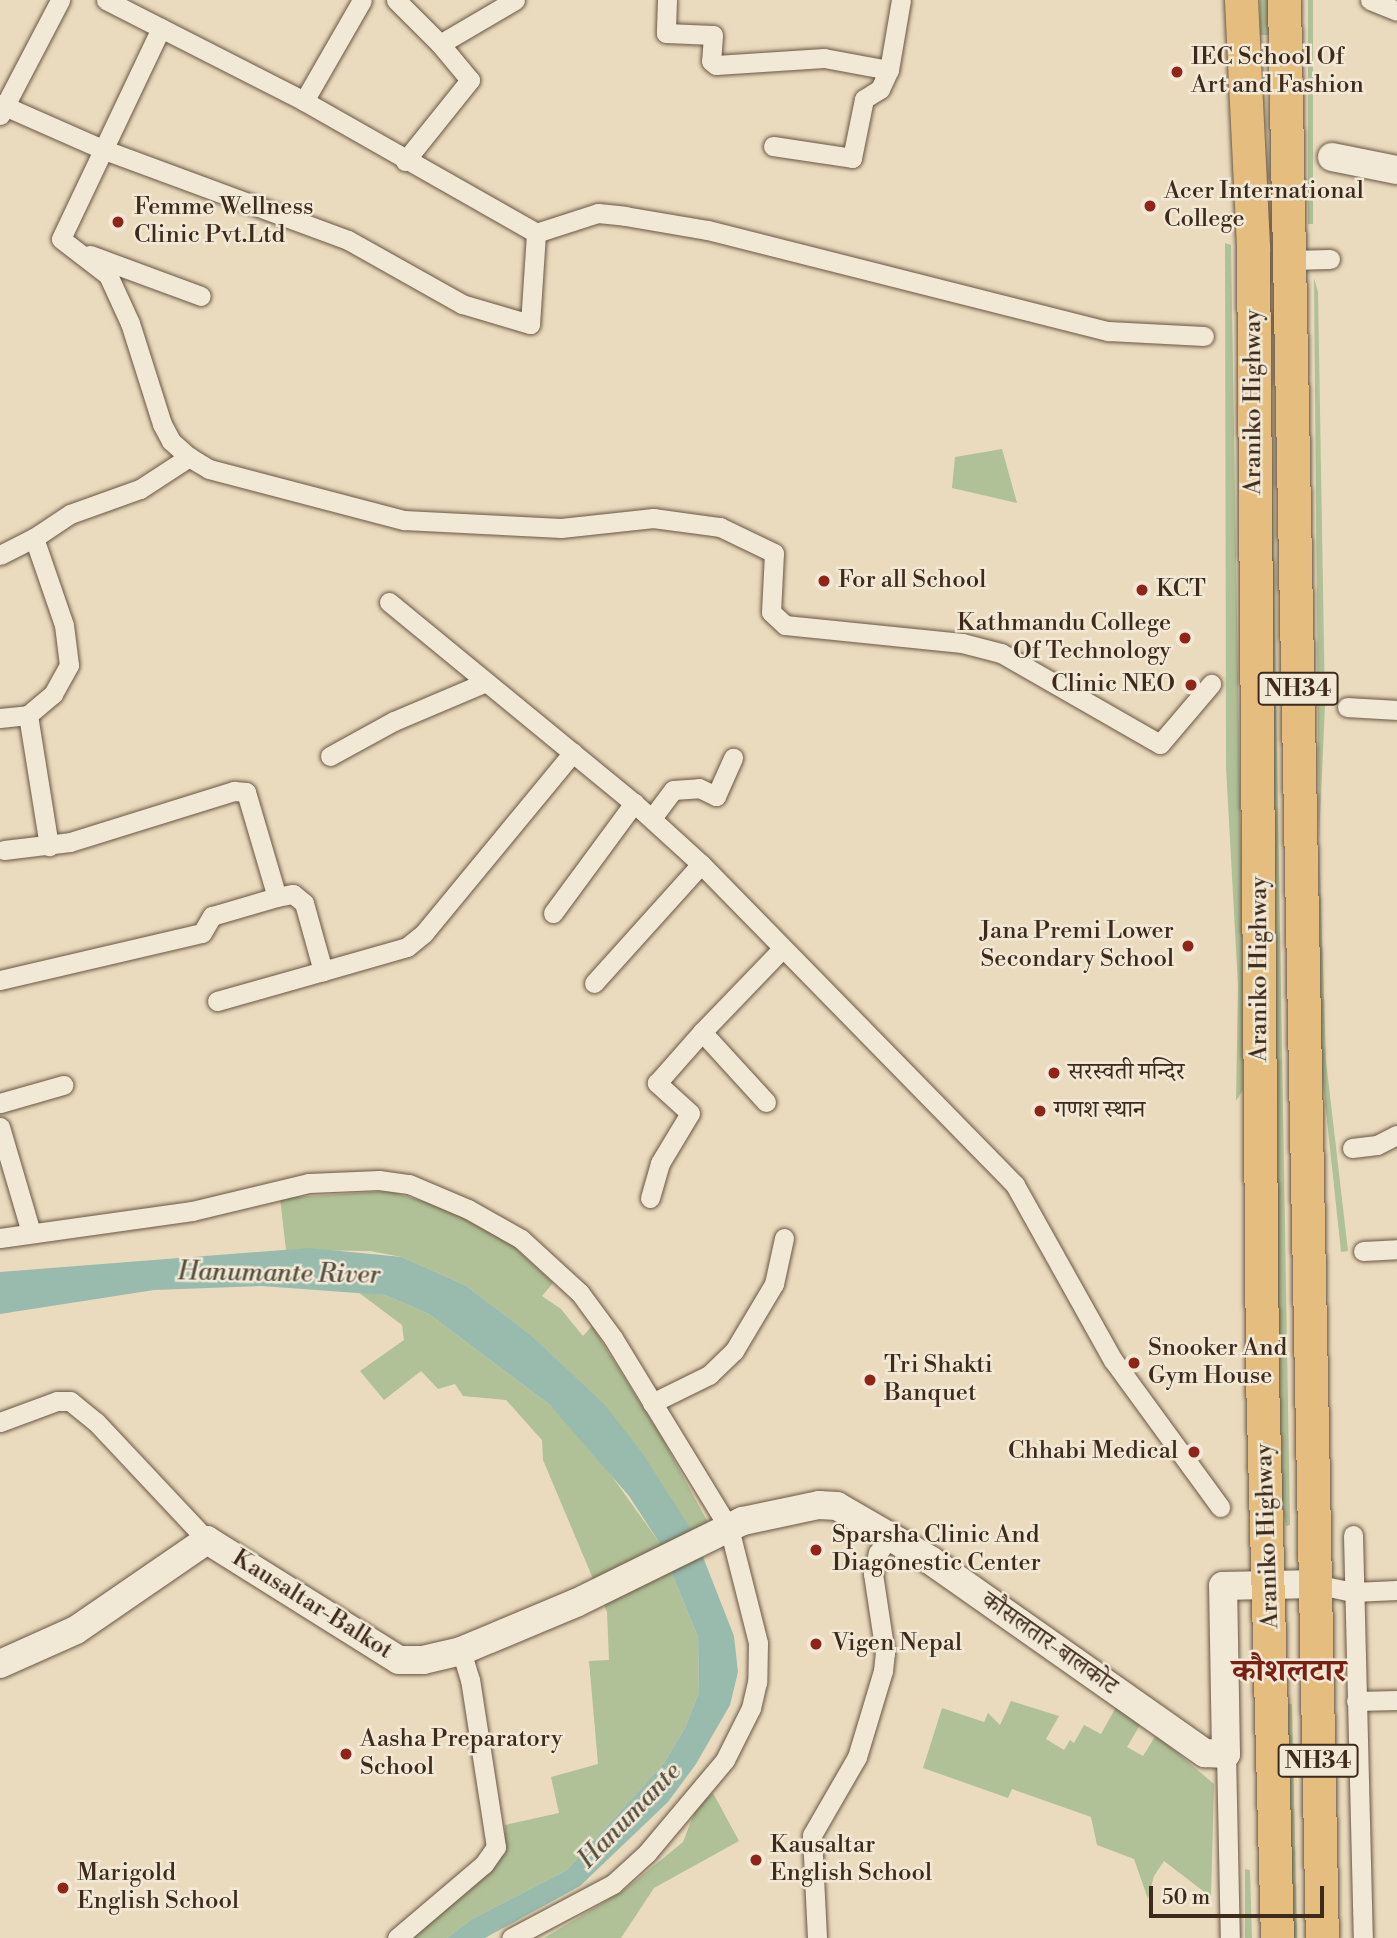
<!DOCTYPE html>
<html>
<head>
<meta charset="utf-8">
<style>
  body { margin:0 }
  #map { position:relative; width:1397px; height:1938px; overflow:hidden; background:#eadbbe; font-family:"Libre Bodoni","Noto Serif Devanagari",serif }
  div>[style] { position:absolute }
  [style*='--x'] { left:calc(var(--x)*1px); top:calc(var(--y)*1px); width:calc(var(--w)*1px); rotate:calc(var(--a)*1deg) }
  .green>* { inset:0; background:#b0c197; transform-origin:0 0 }
  .water>* { inset:0; background:#98bbae }
  .roads { filter:drop-shadow(0 0 2px #695643) drop-shadow(0 0 2px #695643) }
  .minor>* { height:19px; margin:-9.5px; padding:0 9.5px; transform-origin:9.5px; border-radius:9.5px; background:#f1e8d5 }
  .secondary>* { height:28px; margin:-14px; padding:0 14px; transform-origin:14px; border-radius:14px; background:#f1e8d5 }
  .trunk>* { height:33px; margin:-16.5px; padding:0 16.5px; transform-origin:16.5px; border-radius:16.5px; background:#e5be7f }
  .dots>* { width:19px; height:19px; translate:-50% -50%; box-sizing:border-box; border:4px solid #f1e8d5; border-radius:50% }
  span { translate:-50% -50%; white-space:nowrap; text-align:center; line-height:1.15; -webkit-text-stroke:5px #f1e8d5; paint-order:stroke }
  .shield-label span { padding:2px 5px; background:#f1e8d5; border:2px solid; border-radius:5px; -webkit-text-stroke-width:0 }
  .shield-label { font-size:23px; color:#3e2a1a; font-weight:700 }
  .poi-label { font-size:24px; color:#3e2a1a }
  .left { translate:0 -50%; text-align:left }
  .right { translate:-100% -50%; text-align:right }
  .street-label { font-size:24px; color:#3e2a1a }
  .water-label { font-size:26px; color:#544e3f; font-style:italic }
  .district-label { font-size:32px; color:#7a1f14; font-weight:700 }
  .scale { position:absolute; left:1149px; top:1886px; width:175px; height:32px; box-sizing:border-box; border:4px solid #3e2a1a; border-top:0; padding-left:9px; font-size:21px; line-height:24px; white-space:nowrap; color:#3e2a1a; -webkit-text-stroke:5px #f1e8d5; paint-order:stroke }
</style>
</head>
<body>
<div id="map">
  <div class="green">
    <div style="left:1260px;top:0;width:9px;height:35px"></div>
    <div style="left:1308px;top:0;width:5px;height:224px"></div>
    <div style="clip-path:polygon(1225px 243px,1231px 245px,1243px 987px,1243px 1090px,1236px 1101px,1238px 986px,1226px 767px)"></div>
    <div style="clip-path:polygon(1314px 278px,1318px 292px,1325px 705px,1319px 841px,1326px 1061px,1348px 1251px,1341px 1252px,1321px 1064px)"></div>
    <div style="clip-path:polygon(1271px 396px,1290px 1525px,1286px 1526px,1281px 1501px,1267px 543px)"></div>
    <div style="clip-path:polygon(1002px 449px,1017px 503px,952px 488px,955px 457px)"></div>
    <div style="clip-path:polygon(388px 1191px,443px 1207px,481px 1227px,511px 1244px,553px 1283px,542px 1296px,561px 1309px,583px 1336px,592px 1326px,662px 1438px,711px 1528px,694px 1534px,605px 1406px,531px 1335px,465px 1285px,402px 1257px,370px 1251px,286px 1250px,280px 1198px)"></div>
    <div style="clip-path:polygon(358px 1292px,385px 1295px,429px 1314px,550px 1405px,596px 1454px,659px 1542px,698px 1637px,699px 1692px,685px 1728px,664px 1763px,567px 1870px,472px 1919px,447px 1938px,410px 1938px,505px 1854px,505px 1825px,559px 1813px,551px 1777px,598px 1764px,589px 1661px,609px 1660px,607px 1612px,543px 1460px,542px 1440px,506px 1400px,463px 1396px,455px 1384px,438px 1389px,421px 1371px,384px 1400px,360px 1371px,404px 1340px,402px 1325px)"></div>
    <div style="clip-path:polygon(1011px 1701px,1059px 1716px,1046px 1739px,1064px 1750px,1070px 1740px,1074px 1743px,1084px 1725px,1101px 1734px,1116px 1707px,1140px 1725px,1127px 1747px,1143px 1756px,1156px 1735px,1214px 1784px,1211px 1897px,1164px 1861px,1154px 1876px,1148px 1899px,1134px 1859px,1097px 1845px,1091px 1817px,1012px 1789px,1008px 1798px,923px 1768px,942px 1708px,984px 1722px,988px 1713px,1000px 1725px)"></div>
    <div style="clip-path:polygon(1288px 1704px,1292px 1704px,1297px 1938px,1288px 1938px)"></div>
    <div style="clip-path:polygon(713px 1793px,739px 1841px,654px 1888px,621px 1938px,544px 1938px,623px 1891px,683px 1842px,697px 1806px)"></div>
    <div style="clip-path:polygon(1245px 1869px,1250px 1870px,1252px 1938px,1245px 1938px)"></div>
  </div>
  <div class="water">
    <div style="clip-path:polygon(309px 1248px,402px 1257px,465px 1285px,531px 1335px,605px 1405px,643px 1454px,694px 1534px,734px 1636px,738px 1672px,730px 1705px,696px 1764px,668px 1802px,580px 1886px,485px 1938px,447px 1938px,472px 1919px,567px 1870px,664px 1763px,685px 1728px,699px 1692px,698px 1637px,659px 1542px,629px 1496px,550px 1405px,429px 1314px,385px 1295px,261px 1286px,154px 1290px,0 1314px,0 1272px)"></div>
  </div>
  <div class="roads">
    <div class="minor">
      <div style="--x:106;--y:0;--w:222;--a:27"></div>
      <div style="--x:304;--y:101;--w:267;--a:29.6"></div>
      <div style="--x:536;--y:233;--w:65;--a:-17.9"></div>
      <div style="--x:598;--y:213;--w:27;--a:6"></div>
      <div style="--x:625;--y:216;--w:84;--a:9.6"></div>
      <div style="--x:708;--y:230;--w:413;--a:14.2"></div>
      <div style="--x:1108;--y:331;--w:96;--a:3"></div>
      <div style="--x:396;--y:0;--w:62;--a:45"></div>
      <div style="--x:440;--y:44;--w:87;--a:-30.4"></div>
      <div style="--x:667;--y:0;--w:33;--a:92"></div>
      <div style="--x:666;--y:33;--w:47;--a:2.4"></div>
      <div style="--x:713;--y:35;--w:26;--a:94"></div>
      <div style="--x:711;--y:61;--w:6;--a:39"></div>
      <div style="--x:716;--y:65;--w:108;--a:-3.7"></div>
      <div style="--x:824;--y:58;--w:66;--a:10.5"></div>
      <div style="--x:1370;--y:0;--w:29;--a:22"></div>
      <div style="--x:161;--y:28;--w:233;--a:115.4"></div>
      <div style="--x:61;--y:239;--w:59;--a:37.5"></div>
      <div style="--x:108;--y:275;--w:53;--a:65.4"></div>
      <div style="--x:130;--y:323;--w:106;--a:72.4"></div>
      <div style="--x:162;--y:424;--w:19;--a:62"></div>
      <div style="--x:171;--y:441;--w:24;--a:42"></div>
      <div style="--x:189;--y:457;--w:23;--a:31"></div>
      <div style="--x:209;--y:469;--w:202;--a:14.7"></div>
      <div style="--x:404;--y:520;--w:157;--a:2.9"></div>
      <div style="--x:561;--y:528;--w:93;--a:-6.2"></div>
      <div style="--x:653;--y:518;--w:68;--a:7.7"></div>
      <div style="--x:720;--y:527;--w:60;--a:25.7"></div>
      <div style="--x:774;--y:553;--w:59;--a:92.9"></div>
      <div style="--x:771;--y:612;--w:19;--a:43"></div>
      <div style="--x:785;--y:625;--w:178;--a:5.8"></div>
      <div style="--x:962;--y:643;--w:40;--a:14.4"></div>
      <div style="--x:1001;--y:653;--w:183;--a:29.8"></div>
      <div style="--x:1160;--y:744;--w:79;--a:-49.6"></div>
      <div style="--x:304;--y:101;--w:116;--a:-60.1"></div>
      <div style="--x:0;--y:104;--w:111;--a:23.8"></div>
      <div style="--x:102;--y:149;--w:262;--a:20.3"></div>
      <div style="--x:348;--y:240;--w:131;--a:29.3"></div>
      <div style="--x:462;--y:304;--w:71;--a:16.4"></div>
      <div style="--x:530;--y:324;--w:91;--a:-86.2"></div>
      <div style="--x:0;--y:115;--w:130;--a:-62.4"></div>
      <div style="--x:773;--y:146;--w:80;--a:8.6"></div>
      <div style="--x:852;--y:158;--w:60;--a:-78.5"></div>
      <div style="--x:864;--y:99;--w:19;--a:-32"></div>
      <div style="--x:880;--y:89;--w:21;--a:-65"></div>
      <div style="--x:889;--y:70;--w:71;--a:-80.3"></div>
      <div style="--x:405;--y:161;--w:104;--a:-51.3"></div>
      <div style="--x:470;--y:80;--w:47;--a:-129.8"></div>
      <div style="--x:90;--y:255;--w:118;--a:20.3"></div>
      <div style="--x:1289;--y:260;--w:41;--a:-1.4"></div>
      <div style="--x:0;--y:555;--w:38;--a:-27"></div>
      <div style="--x:389;--y:602;--w:317;--a:39.4"></div>
      <div style="--x:634;--y:803;--w:91;--a:42.3"></div>
      <div style="--x:701;--y:864;--w:449;--a:45.6"></div>
      <div style="--x:1015;--y:1185;--w:201;--a:60.8"></div>
      <div style="--x:1113;--y:1360;--w:182;--a:53.9"></div>
      <div style="--x:1347;--y:707;--w:50;--a:3.4"></div>
      <div style="--x:28;--y:715;--w:133;--a:80.9"></div>
      <div style="--x:0;--y:718;--w:28;--a:-6"></div>
      <div style="--x:28;--y:715;--w:33;--a:-40"></div>
      <div style="--x:53;--y:694;--w:33;--a:-61"></div>
      <div style="--x:69;--y:665;--w:40;--a:-97.1"></div>
      <div style="--x:64;--y:625;--w:92;--a:-109"></div>
      <div style="--x:34;--y:538;--w:43;--a:-33.7"></div>
      <div style="--x:70;--y:514;--w:74;--a:-19.7"></div>
      <div style="--x:140;--y:489;--w:59;--a:-33.1"></div>
      <div style="--x:330;--y:756;--w:73;--a:-28.7"></div>
      <div style="--x:394;--y:721;--w:98;--a:-22.9"></div>
      <div style="--x:652;--y:818;--w:35;--a:-53"></div>
      <div style="--x:673;--y:790;--w:26;--a:-4"></div>
      <div style="--x:699;--y:788;--w:19;--a:25"></div>
      <div style="--x:716;--y:796;--w:42;--a:-65.9"></div>
      <div style="--x:4;--y:850;--w:66;--a:-6.9"></div>
      <div style="--x:70;--y:842;--w:172;--a:-17.3"></div>
      <div style="--x:234;--y:791;--w:12;--a:5"></div>
      <div style="--x:246;--y:792;--w:109;--a:73.6"></div>
      <div style="--x:277;--y:897;--w:16;--a:-11"></div>
      <div style="--x:293;--y:894;--w:14;--a:39"></div>
      <div style="--x:304;--y:903;--w:71;--a:74.4"></div>
      <div style="--x:323;--y:971;--w:87;--a:-15.9"></div>
      <div style="--x:407;--y:947;--w:22;--a:-39"></div>
      <div style="--x:424;--y:933;--w:234;--a:-50.5"></div>
      <div style="--x:553;--y:913;--w:137;--a:-53.6"></div>
      <div style="--x:0;--y:980;--w:207;--a:-13.1"></div>
      <div style="--x:202;--y:933;--w:20;--a:-60"></div>
      <div style="--x:212;--y:916;--w:68;--a:-16.3"></div>
      <div style="--x:594;--y:983;--w:160;--a:-48"></div>
      <div style="--x:217;--y:1001;--w:110;--a:-15.8"></div>
      <div style="--x:766;--y:1102;--w:95;--a:-132.4"></div>
      <div style="--x:702;--y:1032;--w:114;--a:-46.1"></div>
      <div style="--x:0;--y:1103;--w:66;--a:-15.9"></div>
      <div style="--x:0;--y:1127;--w:109;--a:73.6"></div>
      <div style="--x:1352;--y:1148;--w:25;--a:-7"></div>
      <div style="--x:1377;--y:1145;--w:22;--a:-27"></div>
      <div style="--x:650;--y:1198;--w:36;--a:-74"></div>
      <div style="--x:660;--y:1163;--w:58;--a:-59"></div>
      <div style="--x:690;--y:1113;--w:45;--a:-137.7"></div>
      <div style="--x:657;--y:1083;--w:68;--a:-48.6"></div>
      <div style="--x:0;--y:1238;--w:194;--a:-8"></div>
      <div style="--x:192;--y:1211;--w:120;--a:-13.5"></div>
      <div style="--x:309;--y:1183;--w:70;--a:-2.5"></div>
      <div style="--x:379;--y:1180;--w:30;--a:8"></div>
      <div style="--x:409;--y:1184;--w:64;--a:23"></div>
      <div style="--x:468;--y:1209;--w:61;--a:29.5"></div>
      <div style="--x:521;--y:1239;--w:80;--a:42.5"></div>
      <div style="--x:580;--y:1293;--w:56;--a:53.7"></div>
      <div style="--x:613;--y:1338;--w:223;--a:58.6"></div>
      <div style="--x:729;--y:1528;--w:119;--a:75.8"></div>
      <div style="--x:758;--y:1643;--w:39;--a:91"></div>
      <div style="--x:757;--y:1682;--w:27;--a:103"></div>
      <div style="--x:751;--y:1708;--w:58;--a:116.6"></div>
      <div style="--x:725;--y:1760;--w:121;--a:130"></div>
      <div style="--x:647;--y:1853;--w:46;--a:137.6"></div>
      <div style="--x:613;--y:1884;--w:115;--a:152.1"></div>
      <div style="--x:1363;--y:1251;--w:34;--a:-3"></div>
      <div style="--x:652;--y:1403;--w:64;--a:-26.2"></div>
      <div style="--x:709;--y:1375;--w:35;--a:-44"></div>
      <div style="--x:734;--y:1351;--w:78;--a:-59.2"></div>
      <div style="--x:774;--y:1284;--w:47;--a:-77.7"></div>
      <div style="--x:0;--y:1422;--w:61;--a:-20.2"></div>
      <div style="--x:57;--y:1401;--w:13;--a:0"></div>
      <div style="--x:70;--y:1401;--w:33;--a:39"></div>
      <div style="--x:96;--y:1422;--w:162;--a:46.8"></div>
      <div style="--x:1353;--y:1535;--w:403;--a:88.6"></div>
      <div style="--x:1315;--y:1584;--w:39;--a:12"></div>
      <div style="--x:1353;--y:1592;--w:44;--a:-2.6"></div>
      <div style="--x:1356;--y:1701;--w:41;--a:-1.4"></div>
      <div style="--x:1226;--y:1754;--w:184;--a:88.8"></div>
      <div style="--x:397;--y:1938;--w:114;--a:-40.4"></div>
      <div style="--x:484;--y:1864;--w:21;--a:-55"></div>
      <div style="--x:496;--y:1847;--w:169;--a:-98.8"></div>
      <div style="--x:470;--y:1680;--w:30;--a:-107"></div>
      <div style="--x:817;--y:1938;--w:103;--a:-92.8"></div>
      <div style="--x:812;--y:1835;--w:90;--a:-60"></div>
      <div style="--x:857;--y:1757;--w:90;--a:-73.2"></div>
      <div style="--x:883;--y:1671;--w:18;--a:-84"></div>
      <div style="--x:885;--y:1653;--w:80;--a:-98.6"></div>
      <div style="--x:873;--y:1574;--w:22;--a:-77"></div>
      <div style="--x:878;--y:1553;--w:22;--a:-56"></div>
    </div>
    <div class="secondary">
      <div style="--x:1332;--y:157;--w:66;--a:11.3"></div>
      <div style="--x:0;--y:1664;--w:83;--a:-24.1"></div>
      <div style="--x:76;--y:1630;--w:159;--a:-34.5"></div>
      <div style="--x:207;--y:1540;--w:226;--a:32"></div>
      <div style="--x:399;--y:1660;--w:24;--a:0"></div>
      <div style="--x:423;--y:1660;--w:39;--a:-13"></div>
      <div style="--x:461;--y:1651;--w:125;--a:-22.7"></div>
      <div style="--x:576;--y:1603;--w:186;--a:-26.2"></div>
      <div style="--x:743;--y:1521;--w:78;--a:-11.9"></div>
      <div style="--x:819;--y:1505;--w:18;--a:3"></div>
      <div style="--x:837;--y:1506;--w:108;--a:30.1"></div>
      <div style="--x:930;--y:1560;--w:336;--a:35.1"></div>
      <div style="--x:1205;--y:1753;--w:21;--a:3"></div>
      <div style="--x:1226;--y:1754;--w:168;--a:-91"></div>
      <div style="--x:1223;--y:1586;--w:92;--a:-1.2"></div>
    </div>
    <div class="trunk">
      <div style="--x:1241;--y:0;--w:248;--a:87.2"></div>
      <div style="--x:1253;--y:248;--w:1130;--a:89.54"></div>
      <div style="--x:1262;--y:1378;--w:560;--a:88.47"></div>
      <div style="--x:1284;--y:0;--w:1938;--a:88.88"></div>
    </div>
  </div>
  <div class="dots">
    <div style="left:1177px;top:72px;background:#8f2418"></div>
    <div style="left:1150px;top:206px;background:#8f2418"></div>
    <div style="left:118px;top:222px;background:#8f2418"></div>
    <div style="left:824px;top:581px;background:#8f2418"></div>
    <div style="left:1142px;top:590px;background:#8f2418"></div>
    <div style="left:1185px;top:638px;background:#8f2418"></div>
    <div style="left:1191px;top:685px;background:#8f2418"></div>
    <div style="left:1188px;top:946px;background:#8f2418"></div>
    <div style="left:1054px;top:1073px;background:#8f2418"></div>
    <div style="left:1040px;top:1111px;background:#8f2418"></div>
    <div style="left:1134px;top:1363px;background:#8f2418"></div>
    <div style="left:870px;top:1380px;background:#8f2418"></div>
    <div style="left:1194px;top:1452px;background:#8f2418"></div>
    <div style="left:816px;top:1550px;background:#8f2418"></div>
    <div style="left:816px;top:1644px;background:#8f2418"></div>
    <div style="left:346px;top:1754px;background:#8f2418"></div>
    <div style="left:756px;top:1860px;background:#8f2418"></div>
    <div style="left:63px;top:1888px;background:#8f2418"></div>
  </div>
  <div class="shield-label">
    <span style="left:1298px;top:689px">NH34</span>
    <span style="left:1318px;top:1761px">NH34</span>
  </div>
  <div class="poi-label">
    <span class="left" style="left:1191px;top:72px">IEC School Of<br>Art and Fashion</span>
    <span class="left" style="left:1164px;top:206px">Acer International<br>College</span>
    <span class="left" style="left:134px;top:222px">Femme Wellness<br>Clinic Pvt.Ltd</span>
    <span class="left" style="left:838px;top:581px">For all School</span>
    <span class="left" style="left:1156px;top:590px">KCT</span>
    <span class="right" style="left:1171px;top:638px">Kathmandu College<br>Of Technology</span>
    <span class="right" style="left:1175px;top:685px">Clinic NEO</span>
    <span class="right" style="left:1174px;top:946px">Jana Premi Lower<br>Secondary School</span>
    <span class="left" style="left:1068px;top:1073px">सरस्वती मन्दिर</span>
    <span class="left" style="left:1054px;top:1111px">गणश स्थान</span>
    <span class="left" style="left:1148px;top:1363px">Snooker And<br>Gym House</span>
    <span class="left" style="left:884px;top:1380px">Tri Shakti<br>Banquet</span>
    <span class="right" style="left:1178px;top:1452px">Chhabi Medical</span>
    <span class="left" style="left:832px;top:1550px">Sparsha Clinic And<br>Diagonestic Center</span>
    <span class="left" style="left:832px;top:1644px">Vigen Nepal</span>
    <span class="left" style="left:360px;top:1754px">Aasha Preparatory<br>School</span>
    <span class="left" style="left:770px;top:1860px">Kausaltar<br>English School</span>
    <span class="left" style="left:77px;top:1888px">Marigold<br>English School</span>
  </div>
  <div class="street-label">
    <span style="left:1254px;top:402px;rotate:-90deg">Araniko Highway</span>
    <span style="left:1260px;top:969px;rotate:-90deg">Araniko Highway</span>
    <span style="left:1268px;top:1536px;rotate:-92deg">Araniko Highway</span>
    <span style="left:312px;top:1605px;rotate:32deg">Kausaltar-Balkot</span>
    <span style="left:1049px;top:1644px;rotate:35deg">कौसलतार-बालकोट</span>
  </div>
  <div class="water-label">
    <span style="left:279px;top:1274px;rotate:1deg">Hanumante River</span>
    <span style="left:630px;top:1816px;rotate:-46deg">Hanumante</span>
  </div>
  <div class="district-label">
    <span style="left:1289px;top:1671px">कौशलटार</span>
  </div>
  <div class="scale">50 m</div>
</div>
</body>
</html>
